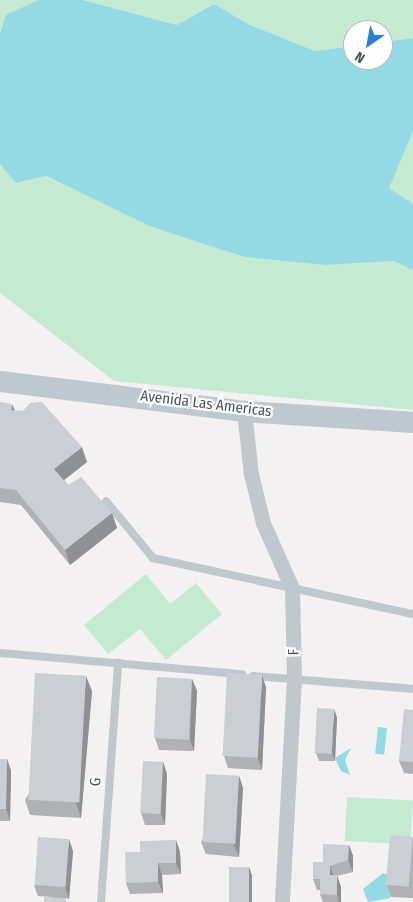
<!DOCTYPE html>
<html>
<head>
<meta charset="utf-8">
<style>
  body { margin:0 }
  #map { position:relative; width:413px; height:902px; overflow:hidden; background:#f3f1f1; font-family:"Fira Sans Condensed",sans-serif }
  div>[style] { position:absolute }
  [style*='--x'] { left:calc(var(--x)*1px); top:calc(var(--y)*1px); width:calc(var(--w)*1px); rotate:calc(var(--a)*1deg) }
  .green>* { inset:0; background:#c4ebd1; transform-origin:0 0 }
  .water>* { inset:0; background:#95d9e4; transform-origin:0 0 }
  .lane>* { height:8px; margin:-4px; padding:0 4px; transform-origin:4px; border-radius:4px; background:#c0c8ce }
  .street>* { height:15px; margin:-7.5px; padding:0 7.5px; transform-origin:7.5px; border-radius:7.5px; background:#c0c8ce }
  .secondary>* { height:21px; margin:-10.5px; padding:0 10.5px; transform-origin:10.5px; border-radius:10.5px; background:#bec8d0 }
  .wall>* { inset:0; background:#afb1b5 }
  .shaded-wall>* { inset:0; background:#8e9093 }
  .building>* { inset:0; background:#cbced2; transform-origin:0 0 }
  span { translate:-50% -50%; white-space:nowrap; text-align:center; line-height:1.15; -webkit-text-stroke:4.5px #fff; paint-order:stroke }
  .street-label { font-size:15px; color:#4a555c }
  .north { position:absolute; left:343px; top:20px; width:50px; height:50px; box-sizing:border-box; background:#fff; border:1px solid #b7bbbe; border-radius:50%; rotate:213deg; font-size:14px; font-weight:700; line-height:20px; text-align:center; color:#4a555c }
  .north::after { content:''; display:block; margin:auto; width:18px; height:22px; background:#2b7ed2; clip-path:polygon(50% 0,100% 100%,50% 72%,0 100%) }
</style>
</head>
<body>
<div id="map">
  <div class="green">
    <div style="clip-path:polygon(0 0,38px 0,7px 15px,0 34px)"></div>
    <div style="clip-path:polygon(83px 0,413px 0,413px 38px,383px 42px,383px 30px,353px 30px,353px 46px,315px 51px,250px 25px,214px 4px,177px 25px)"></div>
    <div style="clip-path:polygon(413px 131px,413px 204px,388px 188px)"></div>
    <div style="clip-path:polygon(0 164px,16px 182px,45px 176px,152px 226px,327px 265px,393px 261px,413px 270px,413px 410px,114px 381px,0 293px)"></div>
    <div style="clip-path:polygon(146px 574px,170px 604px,196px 583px,222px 614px,166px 660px,140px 629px,108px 654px,84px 625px)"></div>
    <div style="left:347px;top:797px;width:66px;height:44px;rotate:3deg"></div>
  </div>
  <div class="water">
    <div style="clip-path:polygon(38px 0,83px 0,177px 25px,214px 4px,250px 25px,315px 51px,353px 46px,353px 60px,383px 60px,383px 42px,413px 38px,413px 131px,389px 188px,413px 204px,413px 270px,393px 261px,327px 265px,245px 257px,152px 227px,46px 176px,16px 183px,0 164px,0 34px,6px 15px)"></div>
    <div style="left:378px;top:727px;width:9px;height:27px;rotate:6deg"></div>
    <div style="clip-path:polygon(351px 748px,345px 760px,350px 775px,341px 771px,335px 758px)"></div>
    <div style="clip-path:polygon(383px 873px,391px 876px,390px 898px,368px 902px,363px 889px)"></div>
  </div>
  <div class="lane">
    <div style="--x:106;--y:501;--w:74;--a:50.5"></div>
    <div style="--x:153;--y:558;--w:266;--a:12.2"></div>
    <div style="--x:0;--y:653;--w:243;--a:5"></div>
    <div style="--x:253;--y:676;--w:161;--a:4.6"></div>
    <div style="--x:101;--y:902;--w:240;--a:-85.9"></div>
  </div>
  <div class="street">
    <div style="--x:244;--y:411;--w:63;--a:83.7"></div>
    <div style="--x:251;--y:474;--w:50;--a:76.2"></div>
    <div style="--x:263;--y:523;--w:71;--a:66"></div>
    <div style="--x:292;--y:588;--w:91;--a:88.7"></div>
    <div style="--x:294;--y:679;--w:223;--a:93.1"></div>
  </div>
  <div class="secondary">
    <div style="--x:0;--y:381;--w:246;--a:7"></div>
    <div style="--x:244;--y:411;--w:169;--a:3.7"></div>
  </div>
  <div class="wall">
    <div style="clip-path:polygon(0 402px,15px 411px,87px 462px,64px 480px,68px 485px,112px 513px,117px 528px,70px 565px,21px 505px,0 502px)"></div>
    <div style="clip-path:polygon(192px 679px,197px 691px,194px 751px,159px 750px,155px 738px)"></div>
    <div style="clip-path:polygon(266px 687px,262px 770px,228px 768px,224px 756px)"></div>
    <div style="clip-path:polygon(92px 691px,81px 818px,30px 815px,25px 800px)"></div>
    <div style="clip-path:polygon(413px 710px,413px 774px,404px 773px,399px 761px)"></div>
    <div style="clip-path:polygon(337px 717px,335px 761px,319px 761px,316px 753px)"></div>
    <div style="clip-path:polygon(0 759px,7px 759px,11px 771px,10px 821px,0 821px)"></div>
    <div style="clip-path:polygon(163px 762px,167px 774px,165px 825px,145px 825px,141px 813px)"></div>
    <div style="clip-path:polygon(239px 776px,243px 788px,239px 857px,206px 854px,201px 842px)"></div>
    <div style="clip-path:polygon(413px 837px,413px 898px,391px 897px,387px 885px)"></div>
    <div style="clip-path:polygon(176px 840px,180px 852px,181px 874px,162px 875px,163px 893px,130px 894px,126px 883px)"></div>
    <div style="clip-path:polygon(349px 845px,353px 856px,353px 872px,337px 876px,341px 887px,341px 902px,323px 902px,320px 894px,320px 890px,317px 890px,313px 879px,323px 862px)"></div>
    <div style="clip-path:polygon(73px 851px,69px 899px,65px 898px,66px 902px,44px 902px,52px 897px,38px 896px,34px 885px)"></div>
  </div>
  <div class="shaded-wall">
    <div style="clip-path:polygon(12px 404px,18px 418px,11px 410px)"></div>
    <div style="clip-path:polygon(82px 447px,87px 462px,59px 484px,54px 469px)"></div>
    <div style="clip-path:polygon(112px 513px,117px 528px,70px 565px,65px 550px)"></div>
    <div style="clip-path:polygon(262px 675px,266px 687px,262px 770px,258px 758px)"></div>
    <div style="clip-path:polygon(86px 676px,92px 691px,81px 818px,76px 803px)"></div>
    <div style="clip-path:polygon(192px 679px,197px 691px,194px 751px,190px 740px)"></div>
    <div style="clip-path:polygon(334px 709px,337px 717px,335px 761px,332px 753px)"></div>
    <div style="clip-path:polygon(7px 759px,11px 771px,10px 821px,6px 809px)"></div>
    <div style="clip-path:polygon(163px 762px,167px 774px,165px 825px,161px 814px)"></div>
    <div style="clip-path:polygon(239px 776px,243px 788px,239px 857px,234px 845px)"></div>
    <div style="clip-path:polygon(69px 839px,73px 851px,69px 899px,65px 887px)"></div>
    <div style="clip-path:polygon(176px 840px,180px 852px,181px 874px,176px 863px)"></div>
    <div style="clip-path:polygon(349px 845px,353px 856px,353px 872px,348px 860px)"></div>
    <div style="clip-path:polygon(158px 863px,162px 875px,163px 893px,158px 882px)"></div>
    <div style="clip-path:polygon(330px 866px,334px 877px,330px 875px)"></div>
    <div style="clip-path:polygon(249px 867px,252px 875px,252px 902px,249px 902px)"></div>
    <div style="clip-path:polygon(337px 875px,341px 887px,341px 902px,339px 902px,337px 895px)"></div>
  </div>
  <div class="building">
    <div style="clip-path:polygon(0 402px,12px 404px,11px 410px,23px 411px,30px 403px,42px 402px,82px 447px,54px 469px,68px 485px,81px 477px,112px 513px,65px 550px,16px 490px,0 488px)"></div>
    <div style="left:35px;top:673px;width:51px;height:127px;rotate:3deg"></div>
    <div style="left:227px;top:673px;width:35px;height:83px;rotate:3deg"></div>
    <div style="left:157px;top:677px;width:35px;height:61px;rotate:3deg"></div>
    <div style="left:317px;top:708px;width:17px;height:45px;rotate:3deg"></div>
    <div style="clip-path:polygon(404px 709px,413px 710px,413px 762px,399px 761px)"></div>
    <div style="clip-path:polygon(0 759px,7px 759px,6px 809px,0 809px)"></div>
    <div style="left:143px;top:761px;width:20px;height:52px;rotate:3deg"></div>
    <div style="left:206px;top:774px;width:33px;height:68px;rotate:3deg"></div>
    <div style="left:390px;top:835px;width:23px;height:50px;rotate:5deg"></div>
    <div style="left:38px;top:837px;width:31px;height:48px;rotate:4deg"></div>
    <div style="clip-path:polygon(176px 840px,176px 863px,158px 863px,158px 882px,126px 883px,125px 852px,140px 852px,140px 841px)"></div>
    <div style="clip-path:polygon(323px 844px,349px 845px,348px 860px,330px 866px,330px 875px,337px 875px,337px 895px,320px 894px,320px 879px,313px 879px,313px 862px,323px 862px)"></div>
    <div style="left:229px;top:867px;width:20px;height:35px"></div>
    <div style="clip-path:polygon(44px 897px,65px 898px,65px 902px,44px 902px)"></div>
  </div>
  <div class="street-label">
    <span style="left:206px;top:404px;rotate:7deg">Avenida Las Americas</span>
    <span style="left:294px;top:652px;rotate:-92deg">F</span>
    <span style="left:96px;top:782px;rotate:-86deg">G</span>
  </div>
  <div class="north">N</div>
</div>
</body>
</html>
